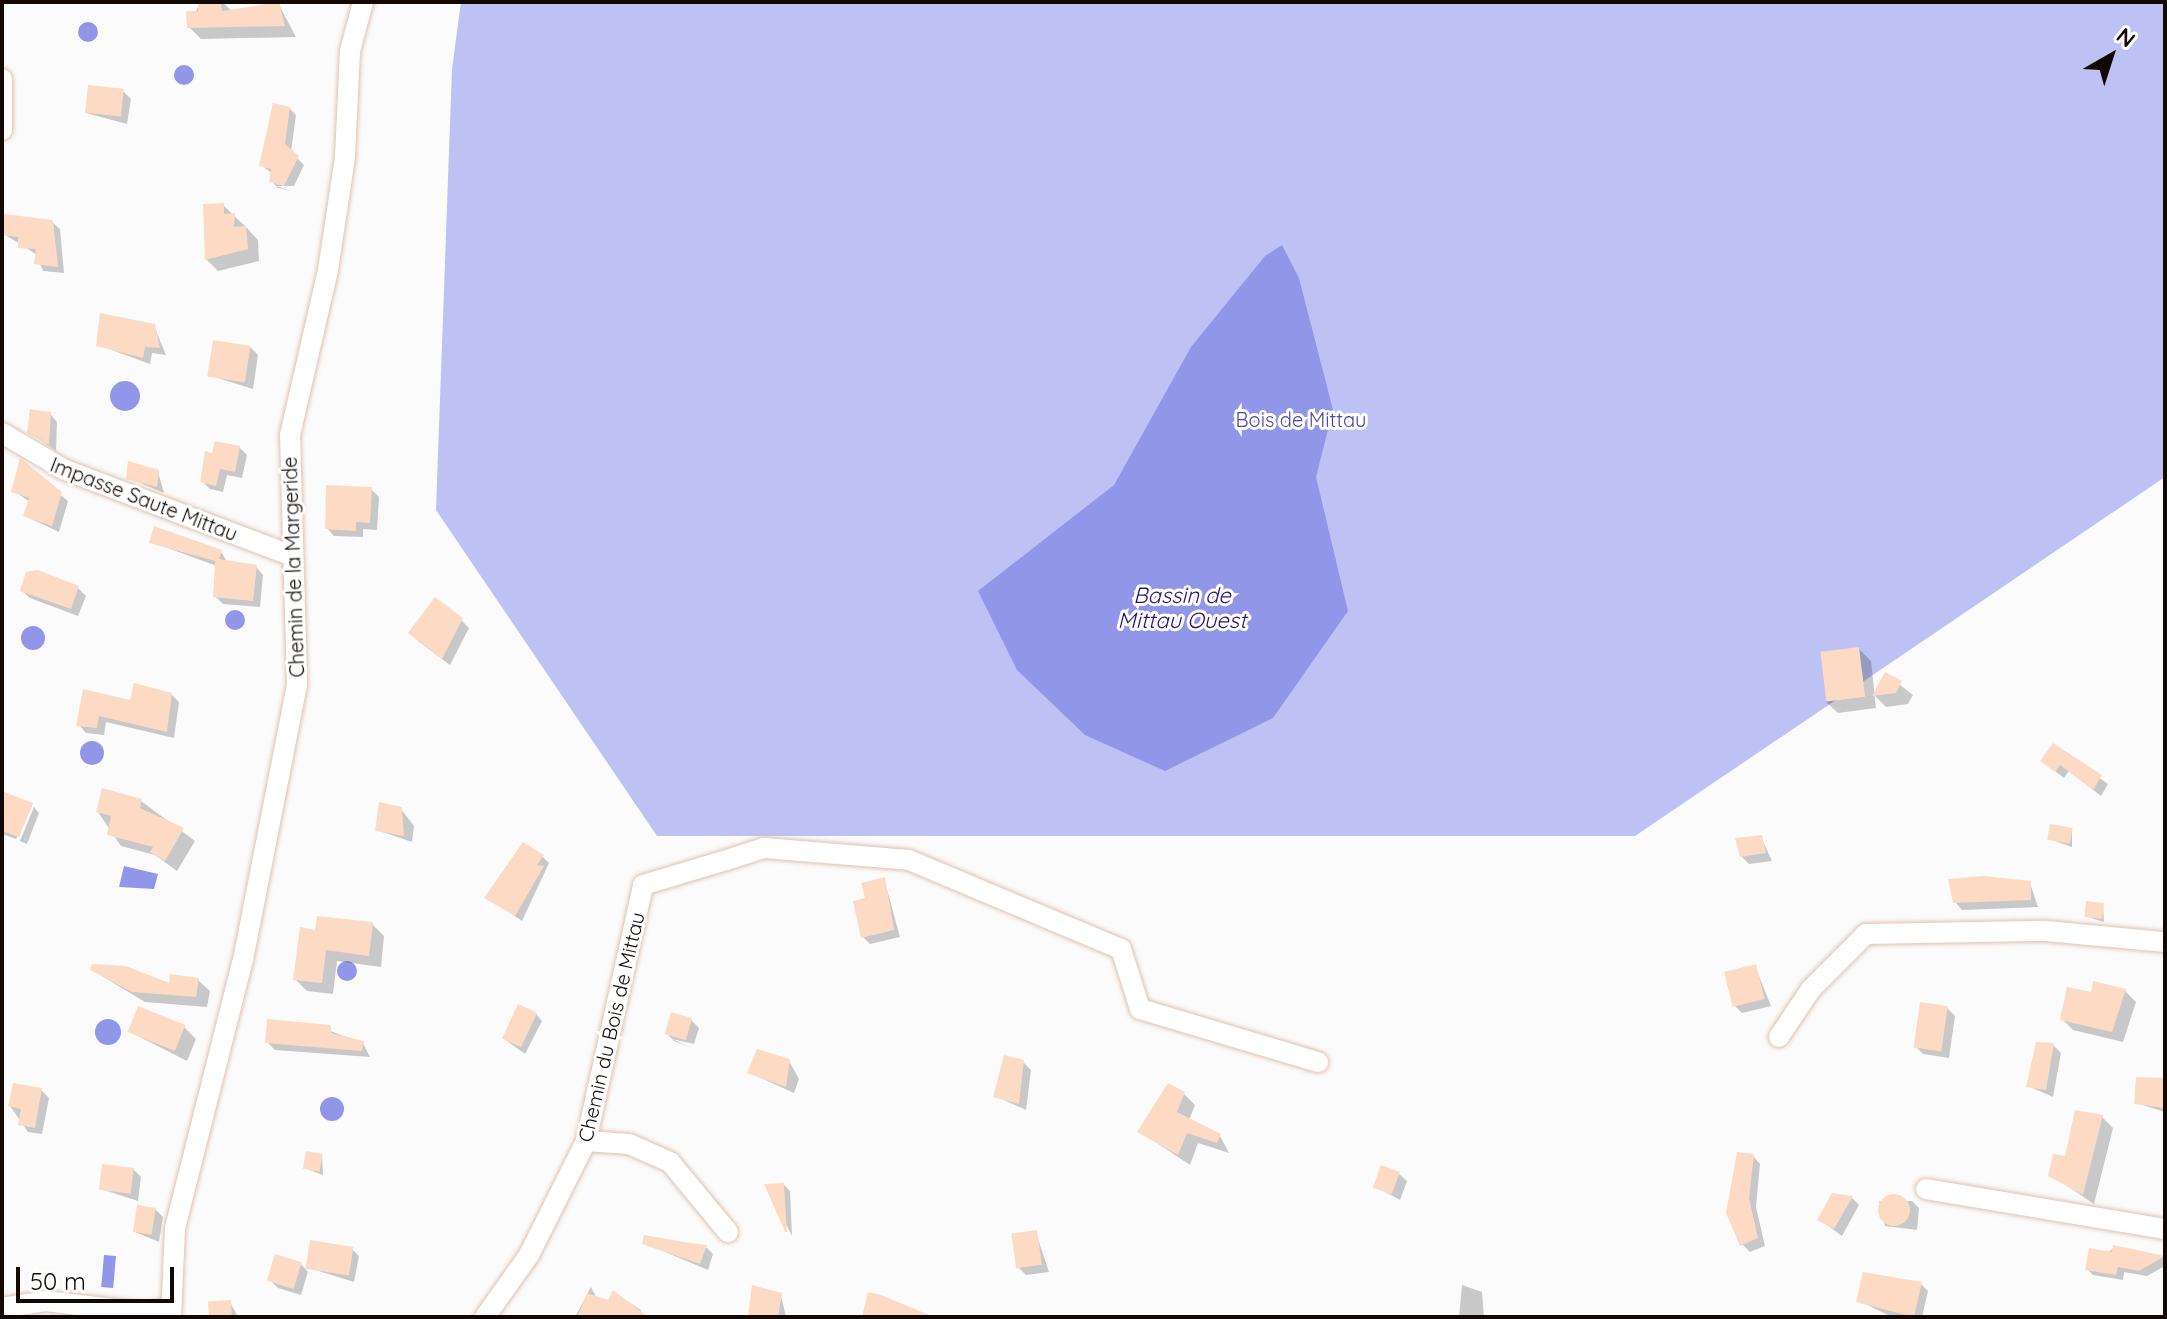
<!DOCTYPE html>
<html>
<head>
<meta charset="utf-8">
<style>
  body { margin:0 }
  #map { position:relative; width:2167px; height:1319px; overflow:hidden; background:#fbfbfb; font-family:Quicksand,sans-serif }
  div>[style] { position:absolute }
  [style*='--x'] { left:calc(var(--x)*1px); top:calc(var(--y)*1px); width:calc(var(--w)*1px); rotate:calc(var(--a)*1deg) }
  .forest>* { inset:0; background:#bdc1f4 }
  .water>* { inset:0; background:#9296e8; transform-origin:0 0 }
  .round { border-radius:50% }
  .shadow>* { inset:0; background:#0003 }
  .building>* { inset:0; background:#fcdac4; transform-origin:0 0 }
  .roads { filter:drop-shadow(0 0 2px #dec2b0) drop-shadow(0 0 2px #dec2b0) }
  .minor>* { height:20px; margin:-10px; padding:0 10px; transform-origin:10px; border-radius:10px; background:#fff }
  span { translate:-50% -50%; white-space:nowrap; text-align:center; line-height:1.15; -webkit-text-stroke:6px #fff; paint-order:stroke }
  .park-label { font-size:20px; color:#4c47a7 }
  .street-label { font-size:20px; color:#120905 }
  .water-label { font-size:22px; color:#271574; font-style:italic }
  .frame { position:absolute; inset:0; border:4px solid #120905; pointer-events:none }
  .north { position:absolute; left:2071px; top:16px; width:80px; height:80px; -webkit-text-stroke:6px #fff; paint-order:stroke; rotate:39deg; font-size:22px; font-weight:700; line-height:32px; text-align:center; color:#120905 }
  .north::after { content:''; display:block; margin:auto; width:28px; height:36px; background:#120905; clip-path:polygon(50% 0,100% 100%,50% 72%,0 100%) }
  .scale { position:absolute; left:16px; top:1267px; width:158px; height:36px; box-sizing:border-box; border:4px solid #120905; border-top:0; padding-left:10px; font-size:24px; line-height:28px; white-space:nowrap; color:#120905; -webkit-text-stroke:6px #fff; paint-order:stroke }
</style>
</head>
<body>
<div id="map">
  <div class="forest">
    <div style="clip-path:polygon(461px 2px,2165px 2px,2165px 477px,1635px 836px,657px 836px,436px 510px,452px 69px)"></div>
  </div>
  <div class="water">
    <div class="round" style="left:78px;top:22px;width:20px;height:20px"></div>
    <div class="round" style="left:174px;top:65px;width:20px;height:20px"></div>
    <div style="clip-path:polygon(1282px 245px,1299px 278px,1333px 410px,1316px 477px,1348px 611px,1273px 718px,1165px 771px,1085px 735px,1017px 670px,978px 591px,1114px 485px,1191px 347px,1265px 256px)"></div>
    <div class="round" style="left:110px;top:381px;width:30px;height:30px"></div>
    <div class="round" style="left:225px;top:610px;width:20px;height:20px"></div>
    <div class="round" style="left:21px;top:626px;width:24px;height:24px"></div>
    <div class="round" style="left:80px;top:741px;width:24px;height:24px"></div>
    <div style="clip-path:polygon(124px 866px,158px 874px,154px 889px,119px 887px)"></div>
    <div class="round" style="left:337px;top:961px;width:20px;height:20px"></div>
    <div class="round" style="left:95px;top:1019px;width:26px;height:26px"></div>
    <div class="round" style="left:320px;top:1097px;width:24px;height:24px"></div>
    <div style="left:104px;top:1255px;width:12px;height:32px;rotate:5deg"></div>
  </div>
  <div class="shadow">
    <div style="clip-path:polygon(200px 2px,222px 2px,232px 11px,278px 3px,296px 37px,201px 39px,189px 27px)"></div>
    <div style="clip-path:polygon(123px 91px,131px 99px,127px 124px,86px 113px)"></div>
    <div style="clip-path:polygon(289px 108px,296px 115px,291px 152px,304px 165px,294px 186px,276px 186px,291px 191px,278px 188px,271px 181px,272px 173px,261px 165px)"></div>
    <div style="clip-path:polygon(205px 205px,223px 205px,246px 227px,258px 240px,259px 261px,218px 271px,207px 260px)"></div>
    <div style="clip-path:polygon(52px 222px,60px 229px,64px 273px,43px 271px,37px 255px,4px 234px)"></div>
    <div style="clip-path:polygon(154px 326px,166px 355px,152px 353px,150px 364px,98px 345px)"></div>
    <div style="clip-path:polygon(250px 347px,258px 355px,253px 389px,211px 376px)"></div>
    <div style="clip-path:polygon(50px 414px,57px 422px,56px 451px,29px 432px)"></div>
    <div style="clip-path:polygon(239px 447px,247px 455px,242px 478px,227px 475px,223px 492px,210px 489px,202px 481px,214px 455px)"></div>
    <div style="clip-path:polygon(21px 462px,68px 501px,59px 532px,25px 516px,30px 502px,14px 491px)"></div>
    <div style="clip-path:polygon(158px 472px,164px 493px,128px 478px)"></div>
    <div style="clip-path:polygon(371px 489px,379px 497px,377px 530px,363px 529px,363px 537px,334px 536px,327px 528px)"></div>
    <div style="clip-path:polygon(151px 542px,221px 552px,228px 563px,256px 567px,263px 575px,260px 607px,223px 604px,215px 596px,217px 566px)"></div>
    <div style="clip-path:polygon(28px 575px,78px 588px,86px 596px,78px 616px,30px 598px,22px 591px)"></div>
    <div style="clip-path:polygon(461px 620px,469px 628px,450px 665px,418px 641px)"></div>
    <div style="clip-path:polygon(1859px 649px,1871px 661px,1876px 708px,1838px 713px,1826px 702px)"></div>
    <div style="clip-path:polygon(1886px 674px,1913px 695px,1908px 704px,1886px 707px,1875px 696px)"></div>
    <div style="clip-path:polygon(85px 692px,131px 702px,171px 694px,179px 702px,174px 738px,106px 722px,104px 735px,86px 733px,79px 725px)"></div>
    <div style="clip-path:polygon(2053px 745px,2108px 784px,2101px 796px,2069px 771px,2064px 778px,2051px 768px)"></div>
    <div style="clip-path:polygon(2px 793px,32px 806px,16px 839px,2px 834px)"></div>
    <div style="clip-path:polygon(141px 801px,195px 841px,177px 871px,155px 855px,121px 846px,98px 812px)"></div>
    <div style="clip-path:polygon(34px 807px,39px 813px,27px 844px,20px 841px)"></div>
    <div style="clip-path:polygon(401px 809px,414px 826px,412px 842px,377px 830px)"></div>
    <div style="clip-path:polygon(2072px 830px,2072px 847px,2049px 839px)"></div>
    <div style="clip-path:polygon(1761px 837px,1772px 861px,1749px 864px,1741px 856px)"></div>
    <div style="clip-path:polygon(542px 856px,549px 863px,522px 921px,487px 898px)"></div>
    <div style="clip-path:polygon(884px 879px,900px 937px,870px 944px,863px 937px,867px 900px)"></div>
    <div style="clip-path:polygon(2030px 883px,2038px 907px,1962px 910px,1955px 902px)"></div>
    <div style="clip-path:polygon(2103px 905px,2104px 922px,2085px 916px)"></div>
    <div style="clip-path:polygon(372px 924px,384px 936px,381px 967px,337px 961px,333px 994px,307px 991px,295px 979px,317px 932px)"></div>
    <div style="clip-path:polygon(1755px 966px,1771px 1006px,1742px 1013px,1734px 1005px)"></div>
    <div style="clip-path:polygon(92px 970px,171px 986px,198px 980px,210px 991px,207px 1007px,145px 1002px)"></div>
    <div style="clip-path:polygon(2125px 991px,2136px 1002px,2123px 1042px,2073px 1030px,2062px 1019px,2092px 994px)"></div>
    <div style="clip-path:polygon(1947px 1008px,1955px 1016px,1949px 1058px,1923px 1054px,1915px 1046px)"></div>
    <div style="clip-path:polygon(536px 1014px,542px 1021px,525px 1054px,503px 1038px)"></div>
    <div style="clip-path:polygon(691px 1020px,699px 1028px,694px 1044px,672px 1039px,692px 1048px,674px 1041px,666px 1033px)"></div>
    <div style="clip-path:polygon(314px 1025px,363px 1043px,370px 1057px,275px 1050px,267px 1042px)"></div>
    <div style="clip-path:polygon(184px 1027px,196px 1039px,187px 1061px,130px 1032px)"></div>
    <div style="clip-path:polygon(2053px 1045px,2061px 1053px,2053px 1097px,2028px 1086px)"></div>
    <div style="clip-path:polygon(789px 1061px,799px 1079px,794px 1093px,750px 1073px)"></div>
    <div style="clip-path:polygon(1023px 1062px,1031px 1070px,1026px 1110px,995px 1096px)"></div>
    <div style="clip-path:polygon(2165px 1080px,2165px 1112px,2136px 1103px)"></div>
    <div style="clip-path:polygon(41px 1090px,49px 1098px,42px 1134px,28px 1132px,10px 1106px)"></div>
    <div style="clip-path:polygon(1184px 1094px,1195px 1105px,1189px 1120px,1220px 1136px,1229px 1153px,1198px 1143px,1190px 1165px,1139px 1131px)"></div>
    <div style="clip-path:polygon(2102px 1117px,2113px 1128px,2094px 1204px,2051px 1175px)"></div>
    <div style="clip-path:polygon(322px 1156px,323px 1175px,304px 1168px)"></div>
    <div style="clip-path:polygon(1753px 1156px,1760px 1164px,1756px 1207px,1765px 1246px,1750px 1252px,1742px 1244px)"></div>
    <div style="clip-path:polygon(133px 1169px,141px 1177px,138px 1201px,101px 1189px)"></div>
    <div style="clip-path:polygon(1399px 1174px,1407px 1181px,1400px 1200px,1376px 1187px)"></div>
    <div style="clip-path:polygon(784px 1185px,790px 1191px,792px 1236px,767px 1186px)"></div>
    <div style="clip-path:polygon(1852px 1198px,1859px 1205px,1842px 1236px,1820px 1220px)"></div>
    <div style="clip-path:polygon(1879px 1201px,1912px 1201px,1919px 1208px,1917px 1230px,1885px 1226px)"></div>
    <div style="clip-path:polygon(155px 1209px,163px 1217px,159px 1242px,135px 1232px)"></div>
    <div style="clip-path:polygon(1036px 1233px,1049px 1272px,1026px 1275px,1018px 1267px)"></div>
    <div style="clip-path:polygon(312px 1242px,352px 1249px,359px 1256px,354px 1282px,309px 1268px,301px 1295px,278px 1288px,270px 1280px,301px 1264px,308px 1272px)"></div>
    <div style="clip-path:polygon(644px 1243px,706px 1247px,713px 1254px,708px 1270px)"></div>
    <div style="clip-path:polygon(2115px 1247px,2164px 1258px,2165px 1266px,2147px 1276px,2124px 1272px,2123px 1280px,2093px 1275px,2087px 1269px)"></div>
    <div style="clip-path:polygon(1921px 1284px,1928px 1291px,1922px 1317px,1892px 1317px,1859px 1301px)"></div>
    <div style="clip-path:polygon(1462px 1285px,1482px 1292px,1484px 1317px,1459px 1317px)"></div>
    <div style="clip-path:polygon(591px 1287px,606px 1317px,575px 1317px)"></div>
    <div style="clip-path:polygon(614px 1293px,641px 1310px,638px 1317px,610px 1317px)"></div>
    <div style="clip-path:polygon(781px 1295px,786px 1317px,754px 1317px)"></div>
    <div style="clip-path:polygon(230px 1302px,238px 1317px,211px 1317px)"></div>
  </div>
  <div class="building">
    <div style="clip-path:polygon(198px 2px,221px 2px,222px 11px,279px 2px,285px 26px,187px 28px,186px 11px,198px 11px)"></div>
    <div style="left:88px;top:85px;width:36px;height:28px;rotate:6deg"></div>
    <div style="clip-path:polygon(273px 103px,290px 107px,285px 144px,299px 156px,284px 186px,269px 182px,271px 169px,259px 166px)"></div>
    <div style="clip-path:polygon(224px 203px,224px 214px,235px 213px,234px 227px,246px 226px,248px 249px,205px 260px,203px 204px)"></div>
    <div style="clip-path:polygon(4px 214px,53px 220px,58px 267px,34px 264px,36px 249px,18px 248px,18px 237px,2px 235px)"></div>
    <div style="clip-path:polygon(100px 313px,155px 324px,160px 348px,145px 347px,143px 358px,96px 346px)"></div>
    <div style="left:213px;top:340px;width:38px;height:37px;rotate:9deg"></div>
    <div style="clip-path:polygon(30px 409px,51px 412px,49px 445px,27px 433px)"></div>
    <div style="clip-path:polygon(215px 441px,240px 446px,235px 472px,220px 469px,216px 486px,200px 482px,205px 451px,212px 453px)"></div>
    <div style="clip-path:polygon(20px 458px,62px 492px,52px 526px,23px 516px,29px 498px,11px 492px)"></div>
    <div style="clip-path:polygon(128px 461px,159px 470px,157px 487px,126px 479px)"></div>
    <div style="clip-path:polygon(326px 485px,372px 487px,370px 523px,356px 522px,356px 531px,325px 529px)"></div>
    <div style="clip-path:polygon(154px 526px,222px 550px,219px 559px,257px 565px,253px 601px,213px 597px,215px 561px,149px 543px)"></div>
    <div style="clip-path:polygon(38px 570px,79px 586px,71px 609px,20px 591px,26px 572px)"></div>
    <div style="clip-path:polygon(435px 597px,463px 618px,442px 659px,408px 633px)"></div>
    <div style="left:1859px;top:647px;width:50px;height:39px;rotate:83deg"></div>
    <div style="clip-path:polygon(1885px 672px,1902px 681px,1896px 693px,1872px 696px)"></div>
    <div style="clip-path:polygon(134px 683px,172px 693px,167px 732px,99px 716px,97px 728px,76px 726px,83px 689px,130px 700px)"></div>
    <div style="clip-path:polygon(2053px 743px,2102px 775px,2093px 790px,2060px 765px,2055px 772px,2040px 761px)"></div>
    <div style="clip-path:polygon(102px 788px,142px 799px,140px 808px,184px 828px,165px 861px,150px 852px,153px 847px,107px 835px,111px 816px,96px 812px)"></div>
    <div style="clip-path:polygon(2px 791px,33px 803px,19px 837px,2px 831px)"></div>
    <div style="clip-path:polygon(379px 802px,402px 807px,404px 836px,375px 831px)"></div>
    <div style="left:2050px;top:824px;width:23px;height:16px;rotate:10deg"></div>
    <div style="clip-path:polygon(1762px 835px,1766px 853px,1740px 857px,1735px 838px)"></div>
    <div style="clip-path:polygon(523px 842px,544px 855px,537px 865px,544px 866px,515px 916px,484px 898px)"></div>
    <div style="clip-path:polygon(1983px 876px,2031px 881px,2031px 900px,1953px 903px,1948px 879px)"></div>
    <div style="clip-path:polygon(885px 877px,894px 930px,861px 938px,853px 901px,865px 898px,861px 883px)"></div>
    <div style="left:2086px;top:901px;width:18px;height:16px;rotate:6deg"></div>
    <div style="clip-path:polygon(317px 916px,373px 922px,369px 956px,326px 950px,322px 983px,293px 980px,300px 927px,315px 930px)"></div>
    <div style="clip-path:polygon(92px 964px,126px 966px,169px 983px,170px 974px,199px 978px,196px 997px,132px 992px,90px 970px)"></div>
    <div style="left:1756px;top:964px;width:36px;height:33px;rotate:76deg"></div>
    <div style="clip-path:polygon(2093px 981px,2126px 989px,2112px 1032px,2060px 1020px,2067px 987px,2091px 992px)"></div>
    <div style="left:1920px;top:1002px;width:28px;height:46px;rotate:8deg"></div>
    <div style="left:518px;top:1004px;width:21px;height:38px;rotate:25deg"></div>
    <div style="left:138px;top:1006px;width:51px;height:28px;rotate:22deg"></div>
    <div style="left:671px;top:1012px;width:22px;height:23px;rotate:16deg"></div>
    <div style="clip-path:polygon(267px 1019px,331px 1025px,331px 1033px,364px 1041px,362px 1051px,265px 1043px)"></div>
    <div style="clip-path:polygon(2036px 1042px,2054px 1043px,2046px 1090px,2026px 1087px)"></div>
    <div style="clip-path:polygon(757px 1049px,790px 1059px,786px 1087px,747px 1073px)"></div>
    <div style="clip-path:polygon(1004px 1055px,1024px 1060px,1019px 1104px,993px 1097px)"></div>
    <div style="clip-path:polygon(2136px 1077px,2165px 1078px,2165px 1108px,2134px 1104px)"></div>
    <div style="clip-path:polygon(13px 1083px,42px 1088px,35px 1128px,18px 1125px,21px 1109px,8px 1106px)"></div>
    <div style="clip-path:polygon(1168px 1083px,1185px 1092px,1177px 1112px,1221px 1134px,1217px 1143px,1187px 1133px,1178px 1155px,1137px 1132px)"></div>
    <div style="clip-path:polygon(2075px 1110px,2103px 1115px,2083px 1195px,2048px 1176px,2053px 1154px,2065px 1156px)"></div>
    <div style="left:306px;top:1151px;width:17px;height:18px;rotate:10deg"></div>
    <div style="clip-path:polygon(1737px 1152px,1754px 1154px,1749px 1198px,1758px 1238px,1740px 1246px,1726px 1213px)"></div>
    <div style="left:102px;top:1164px;width:32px;height:26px;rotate:7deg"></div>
    <div style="left:1381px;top:1165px;width:20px;height:24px;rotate:20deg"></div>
    <div style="clip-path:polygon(784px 1183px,787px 1232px,785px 1232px,764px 1184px)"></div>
    <div style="clip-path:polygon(1832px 1193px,1853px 1196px,1834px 1229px,1817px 1220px)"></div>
    <div class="round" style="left:1878px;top:1194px;width:32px;height:32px"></div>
    <div style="left:137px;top:1205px;width:19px;height:27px;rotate:9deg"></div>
    <div style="left:1037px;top:1230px;width:35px;height:26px;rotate:82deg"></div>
    <div style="clip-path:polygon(644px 1235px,690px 1243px,707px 1245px,700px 1264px,642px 1244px)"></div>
    <div style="left:310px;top:1240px;width:44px;height:29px;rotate:9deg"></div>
    <div style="clip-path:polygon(2113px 1245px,2165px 1256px,2139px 1271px,2118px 1267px,2116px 1275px,2085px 1270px,2089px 1248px,2112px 1252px)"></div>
    <div style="left:275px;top:1254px;width:28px;height:28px;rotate:17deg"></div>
    <div style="clip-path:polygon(1863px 1272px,1922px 1282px,1914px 1317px,1856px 1302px)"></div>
    <div style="clip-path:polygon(752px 1285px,782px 1293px,778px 1317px,748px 1317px)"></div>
    <div style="clip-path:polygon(613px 1290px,648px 1317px,577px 1317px,587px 1293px,608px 1300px)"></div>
    <div style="clip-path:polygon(868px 1292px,881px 1295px,934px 1317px,862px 1317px)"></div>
    <div style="left:231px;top:1300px;width:17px;height:23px;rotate:87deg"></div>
  </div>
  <div class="roads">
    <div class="minor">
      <div style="--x:2;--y:79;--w:51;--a:90"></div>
      <div style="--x:2;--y:433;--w:73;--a:30.4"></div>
      <div style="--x:65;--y:470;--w:243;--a:20.7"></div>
      <div style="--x:1779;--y:1037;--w:58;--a:-56.3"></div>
      <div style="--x:1811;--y:989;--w:78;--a:-45"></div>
      <div style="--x:1866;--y:934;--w:180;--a:-1"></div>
      <div style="--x:2046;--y:931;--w:120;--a:5.3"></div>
      <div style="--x:586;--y:1141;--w:43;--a:4"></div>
      <div style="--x:629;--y:1144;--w:45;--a:23.7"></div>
      <div style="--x:670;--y:1162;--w:91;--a:50.4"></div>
      <div style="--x:1926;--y:1189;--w:242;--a:9.5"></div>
      <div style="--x:2;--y:1308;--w:45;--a:-9"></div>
      <div style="--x:46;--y:1301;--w:101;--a:6.8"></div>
      <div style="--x:146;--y:1313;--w:25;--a:-12"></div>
      <div style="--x:171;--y:1317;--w:89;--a:-87.4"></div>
      <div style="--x:175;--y:1228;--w:276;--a:-75.8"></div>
      <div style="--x:243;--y:960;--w:281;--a:-78.9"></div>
      <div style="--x:297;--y:684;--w:249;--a:-91.6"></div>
      <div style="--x:290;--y:435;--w:169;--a:-77"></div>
      <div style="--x:328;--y:270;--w:114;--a:-81.4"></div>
      <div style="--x:345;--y:157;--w:106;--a:-87.3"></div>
      <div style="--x:350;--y:51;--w:51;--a:-75.1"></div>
      <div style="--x:485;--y:1317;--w:76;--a:-54.6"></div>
      <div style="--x:529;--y:1255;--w:127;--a:-63.4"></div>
      <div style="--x:586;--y:1141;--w:262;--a:-77.4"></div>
      <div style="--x:643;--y:885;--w:94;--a:-16.7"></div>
      <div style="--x:733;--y:858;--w:33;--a:-18"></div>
      <div style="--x:764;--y:848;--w:145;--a:4.7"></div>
      <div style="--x:909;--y:860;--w:230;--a:22.8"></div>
      <div style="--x:1121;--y:949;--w:63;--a:72.4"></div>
      <div style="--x:1140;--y:1009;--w:186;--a:16.6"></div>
    </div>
  </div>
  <div class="park-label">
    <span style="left:1301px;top:419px">Bois de Mittau</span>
  </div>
  <div class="street-label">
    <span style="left:144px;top:499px;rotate:21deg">Impasse Saute Mittau</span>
    <span style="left:293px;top:567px;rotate:-92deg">Chemin de la Margeride</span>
    <span style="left:611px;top:1027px;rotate:-77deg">Chemin du Bois de Mittau</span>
  </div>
  <div class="water-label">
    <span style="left:1182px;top:608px">Bassin de<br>Mittau Ouest</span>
  </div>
  <div class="frame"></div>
  <div class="north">N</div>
  <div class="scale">50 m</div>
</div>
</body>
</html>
